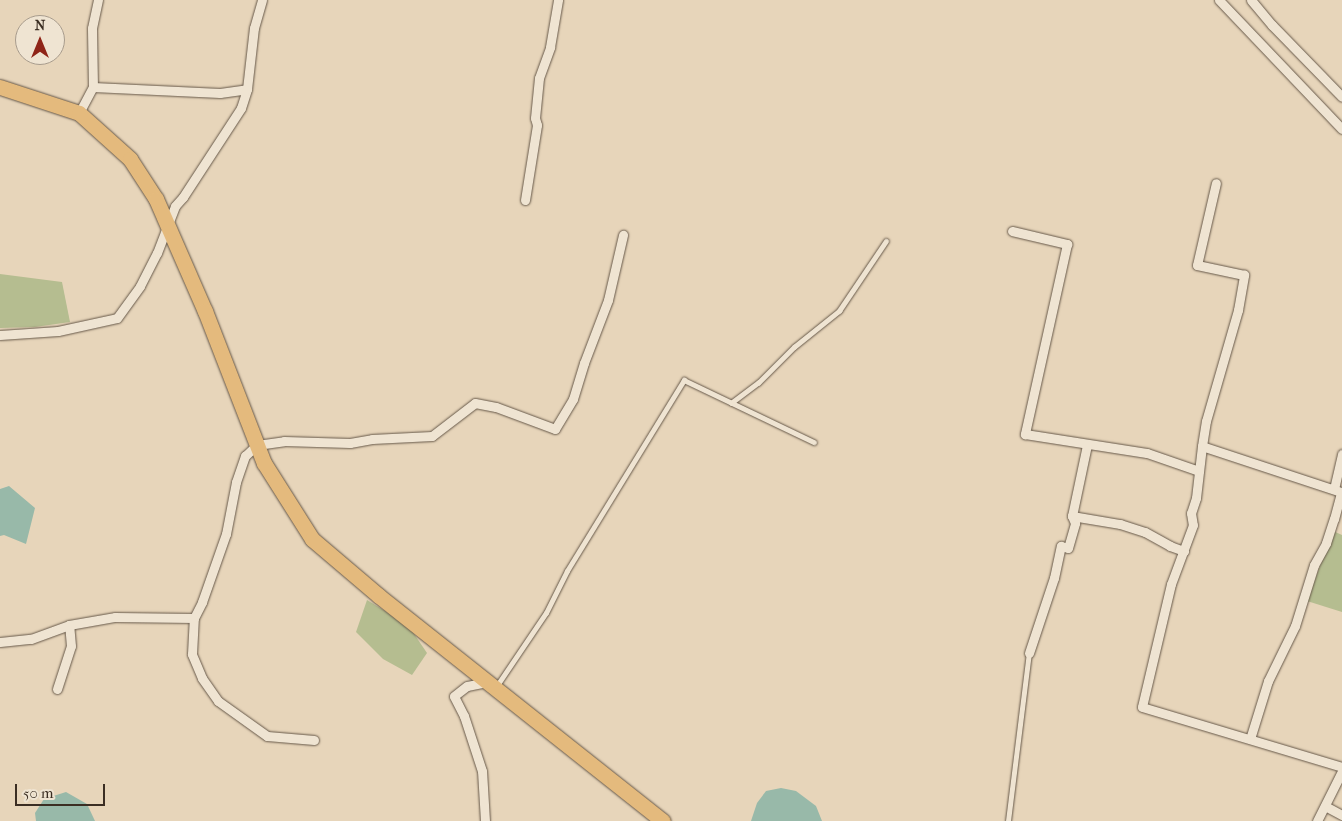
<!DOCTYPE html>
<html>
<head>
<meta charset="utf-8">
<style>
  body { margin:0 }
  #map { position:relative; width:1342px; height:821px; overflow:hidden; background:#e7d5ba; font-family:"IM FELL French Canon",serif }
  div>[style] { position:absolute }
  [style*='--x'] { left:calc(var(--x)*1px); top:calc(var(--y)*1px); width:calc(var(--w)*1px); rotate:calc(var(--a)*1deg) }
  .green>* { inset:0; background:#b5bd90 }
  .water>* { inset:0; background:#98b9a9 }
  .roads { filter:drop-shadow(0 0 1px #665849) drop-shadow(0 0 1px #665849) }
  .lane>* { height:4.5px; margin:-2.25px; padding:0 2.25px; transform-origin:2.25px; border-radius:2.25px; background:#efe4d2 }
  .street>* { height:9px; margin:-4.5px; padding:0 4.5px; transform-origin:4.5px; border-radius:4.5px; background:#efe4d2 }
  .primary>* { height:15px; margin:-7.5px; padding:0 7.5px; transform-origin:7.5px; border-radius:7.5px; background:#e4ba7d }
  span { translate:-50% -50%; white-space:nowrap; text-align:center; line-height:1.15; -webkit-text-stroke:4px #efe4d2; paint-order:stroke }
  .north { position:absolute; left:15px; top:15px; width:50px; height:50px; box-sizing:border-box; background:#efe4d2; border:1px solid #a79b8c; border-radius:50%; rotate:0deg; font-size:14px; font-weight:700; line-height:20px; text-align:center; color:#3b2e23 }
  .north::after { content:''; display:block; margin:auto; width:18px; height:22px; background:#8f2418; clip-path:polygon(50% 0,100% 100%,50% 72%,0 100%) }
  .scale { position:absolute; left:15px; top:784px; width:90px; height:22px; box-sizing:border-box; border:2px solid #3b2e23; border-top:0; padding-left:6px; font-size:15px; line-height:18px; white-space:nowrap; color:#3b2e23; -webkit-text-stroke:4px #efe4d2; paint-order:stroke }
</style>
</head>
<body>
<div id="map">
  <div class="green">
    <div style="clip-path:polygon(0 274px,62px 282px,70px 322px,35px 327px,0 328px)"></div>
    <div style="clip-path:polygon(1333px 531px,1342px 535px,1342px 612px,1307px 601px)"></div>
    <div style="clip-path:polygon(367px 600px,408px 625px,427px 653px,412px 675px,383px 659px,356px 632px)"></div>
  </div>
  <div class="water">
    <div style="clip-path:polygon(9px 486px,35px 508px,26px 544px,4px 535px,0 536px,0 489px)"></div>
    <div style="clip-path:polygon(781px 788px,796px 791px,816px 806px,822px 821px,751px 821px,757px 803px,766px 791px)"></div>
    <div style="clip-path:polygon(66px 792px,87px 804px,95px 821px,36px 821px,35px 813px,44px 799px)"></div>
  </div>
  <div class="roads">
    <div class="lane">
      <div style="--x:731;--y:403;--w:34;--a:-37"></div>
      <div style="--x:758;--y:383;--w:51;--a:-45"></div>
      <div style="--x:794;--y:347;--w:58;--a:-38.7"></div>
      <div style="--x:839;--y:311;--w:84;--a:-56.1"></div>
      <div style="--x:496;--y:687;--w:89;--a:-56"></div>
      <div style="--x:546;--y:613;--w:47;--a:-63.4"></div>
      <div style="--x:567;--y:571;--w:224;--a:-58.5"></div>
      <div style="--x:684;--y:380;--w:144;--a:25.5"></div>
      <div style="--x:1008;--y:821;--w:169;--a:-82.9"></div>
    </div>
    <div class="street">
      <div style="--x:1219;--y:0;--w:178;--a:46.4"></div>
      <div style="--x:1251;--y:0;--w:33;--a:50"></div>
      <div style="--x:1272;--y:25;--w:100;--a:45.8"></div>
      <div style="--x:93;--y:87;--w:127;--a:2.7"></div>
      <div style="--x:220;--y:93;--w:27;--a:-8"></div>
      <div style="--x:79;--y:113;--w:30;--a:-62"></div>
      <div style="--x:93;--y:87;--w:59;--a:-91"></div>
      <div style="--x:92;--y:28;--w:29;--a:-78"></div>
      <div style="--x:525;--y:200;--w:76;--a:-80.9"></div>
      <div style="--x:537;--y:125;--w:7;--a:-106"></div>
      <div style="--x:535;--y:118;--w:40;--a:-84.3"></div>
      <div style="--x:539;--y:78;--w:33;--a:-70"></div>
      <div style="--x:550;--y:47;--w:48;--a:-80.3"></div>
      <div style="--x:1012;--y:231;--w:57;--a:13.3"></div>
      <div style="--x:1067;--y:244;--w:195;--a:102.5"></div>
      <div style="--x:1025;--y:434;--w:123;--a:8.9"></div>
      <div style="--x:1147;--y:453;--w:55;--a:19.1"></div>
      <div style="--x:0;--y:335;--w:58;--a:-3.9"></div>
      <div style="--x:58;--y:331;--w:60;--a:-12.4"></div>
      <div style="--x:117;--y:318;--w:39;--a:-54"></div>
      <div style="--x:140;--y:286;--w:37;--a:-63"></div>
      <div style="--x:157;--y:253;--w:50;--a:-69"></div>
      <div style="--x:175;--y:206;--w:12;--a:-48"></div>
      <div style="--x:183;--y:197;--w:106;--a:-56.9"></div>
      <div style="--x:241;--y:108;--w:20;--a:-72"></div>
      <div style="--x:247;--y:89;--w:61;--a:-83.5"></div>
      <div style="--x:254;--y:28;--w:29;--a:-74"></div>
      <div style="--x:1202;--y:446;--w:25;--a:-81"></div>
      <div style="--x:1206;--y:421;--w:116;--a:-73.9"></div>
      <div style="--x:1238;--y:310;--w:36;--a:-80"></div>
      <div style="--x:1244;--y:275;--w:48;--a:-168"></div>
      <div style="--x:1197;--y:265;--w:84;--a:-77"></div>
      <div style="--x:1334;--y:489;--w:36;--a:-77"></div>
      <div style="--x:1072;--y:516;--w:49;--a:9.5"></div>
      <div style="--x:1120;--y:524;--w:26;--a:18"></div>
      <div style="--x:1145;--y:532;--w:29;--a:29"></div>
      <div style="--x:1170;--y:546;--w:15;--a:20"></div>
      <div style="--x:0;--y:642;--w:31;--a:-6"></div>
      <div style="--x:31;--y:639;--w:40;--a:-20.2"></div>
      <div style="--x:69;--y:625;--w:47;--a:-9.9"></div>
      <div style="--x:115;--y:617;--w:79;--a:0.7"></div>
      <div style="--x:1029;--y:653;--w:79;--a:-71.6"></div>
      <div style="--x:1054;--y:578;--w:33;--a:-78"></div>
      <div style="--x:1061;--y:546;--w:7;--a:16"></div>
      <div style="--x:1068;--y:548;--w:26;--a:-74"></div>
      <div style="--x:1075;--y:523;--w:8;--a:-113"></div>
      <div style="--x:1072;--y:516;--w:73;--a:-78.1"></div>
      <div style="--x:57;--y:689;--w:45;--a:-72"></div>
      <div style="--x:71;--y:646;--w:21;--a:-95"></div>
      <div style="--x:1250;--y:739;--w:61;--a:-72.8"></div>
      <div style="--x:1268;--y:681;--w:61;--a:-63.9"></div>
      <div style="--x:1295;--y:626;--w:64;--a:-72.7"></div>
      <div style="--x:1314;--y:565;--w:25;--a:-61"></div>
      <div style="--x:1326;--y:543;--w:25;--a:-72"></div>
      <div style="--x:1334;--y:519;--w:28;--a:-75"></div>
      <div style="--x:1341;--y:492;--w:146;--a:-161.7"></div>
      <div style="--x:1202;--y:446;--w:52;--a:96.6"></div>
      <div style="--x:1196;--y:498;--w:16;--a:108"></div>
      <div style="--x:1191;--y:513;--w:12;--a:81"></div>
      <div style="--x:1193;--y:525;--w:63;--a:110.4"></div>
      <div style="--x:1171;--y:584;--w:126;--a:103.3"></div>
      <div style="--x:1142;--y:707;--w:209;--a:16.7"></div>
      <div style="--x:314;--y:740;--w:47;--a:-175.1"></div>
      <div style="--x:267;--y:736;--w:60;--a:-144.5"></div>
      <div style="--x:218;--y:701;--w:28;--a:-125"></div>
      <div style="--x:202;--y:678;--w:26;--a:-113"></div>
      <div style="--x:192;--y:654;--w:36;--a:-87"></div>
      <div style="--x:194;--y:618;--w:18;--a:-63"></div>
      <div style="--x:202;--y:602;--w:72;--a:-70.6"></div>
      <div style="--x:226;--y:534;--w:53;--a:-79.1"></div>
      <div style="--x:236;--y:482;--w:28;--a:-71"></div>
      <div style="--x:245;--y:456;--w:16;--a:-43"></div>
      <div style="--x:257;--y:445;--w:27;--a:-8"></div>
      <div style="--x:284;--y:441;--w:66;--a:1.7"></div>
      <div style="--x:350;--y:443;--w:22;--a:-10"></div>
      <div style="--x:372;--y:439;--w:60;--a:-2.9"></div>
      <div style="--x:432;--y:436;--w:54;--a:-37.5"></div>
      <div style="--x:475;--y:403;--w:21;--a:11"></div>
      <div style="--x:496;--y:407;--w:63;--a:20.4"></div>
      <div style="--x:555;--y:429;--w:35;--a:-59"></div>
      <div style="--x:573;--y:399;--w:38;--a:-73"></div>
      <div style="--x:584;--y:363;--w:67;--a:-69.1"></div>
      <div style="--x:608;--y:300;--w:67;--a:-77"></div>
      <div style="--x:1325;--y:806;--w:19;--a:28"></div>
      <div style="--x:485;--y:821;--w:50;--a:-93.4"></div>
      <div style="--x:482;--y:771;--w:58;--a:-108.1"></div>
      <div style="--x:464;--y:716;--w:22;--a:-117"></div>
      <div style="--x:454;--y:696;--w:16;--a:-38"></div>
      <div style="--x:467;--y:686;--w:20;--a:-11"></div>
      <div style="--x:1317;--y:821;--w:56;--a:-63.4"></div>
    </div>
    <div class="primary">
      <div style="--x:0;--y:87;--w:83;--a:18.2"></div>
      <div style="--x:79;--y:113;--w:69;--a:42"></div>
      <div style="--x:130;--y:159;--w:48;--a:57"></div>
      <div style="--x:156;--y:199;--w:122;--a:66.4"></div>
      <div style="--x:205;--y:311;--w:163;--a:68.8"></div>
      <div style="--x:264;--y:463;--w:90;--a:57.7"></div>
      <div style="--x:312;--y:539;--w:88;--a:40.4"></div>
      <div style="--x:379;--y:596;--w:362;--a:38.4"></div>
    </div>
  </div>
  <div class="north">N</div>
  <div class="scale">50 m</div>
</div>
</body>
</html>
